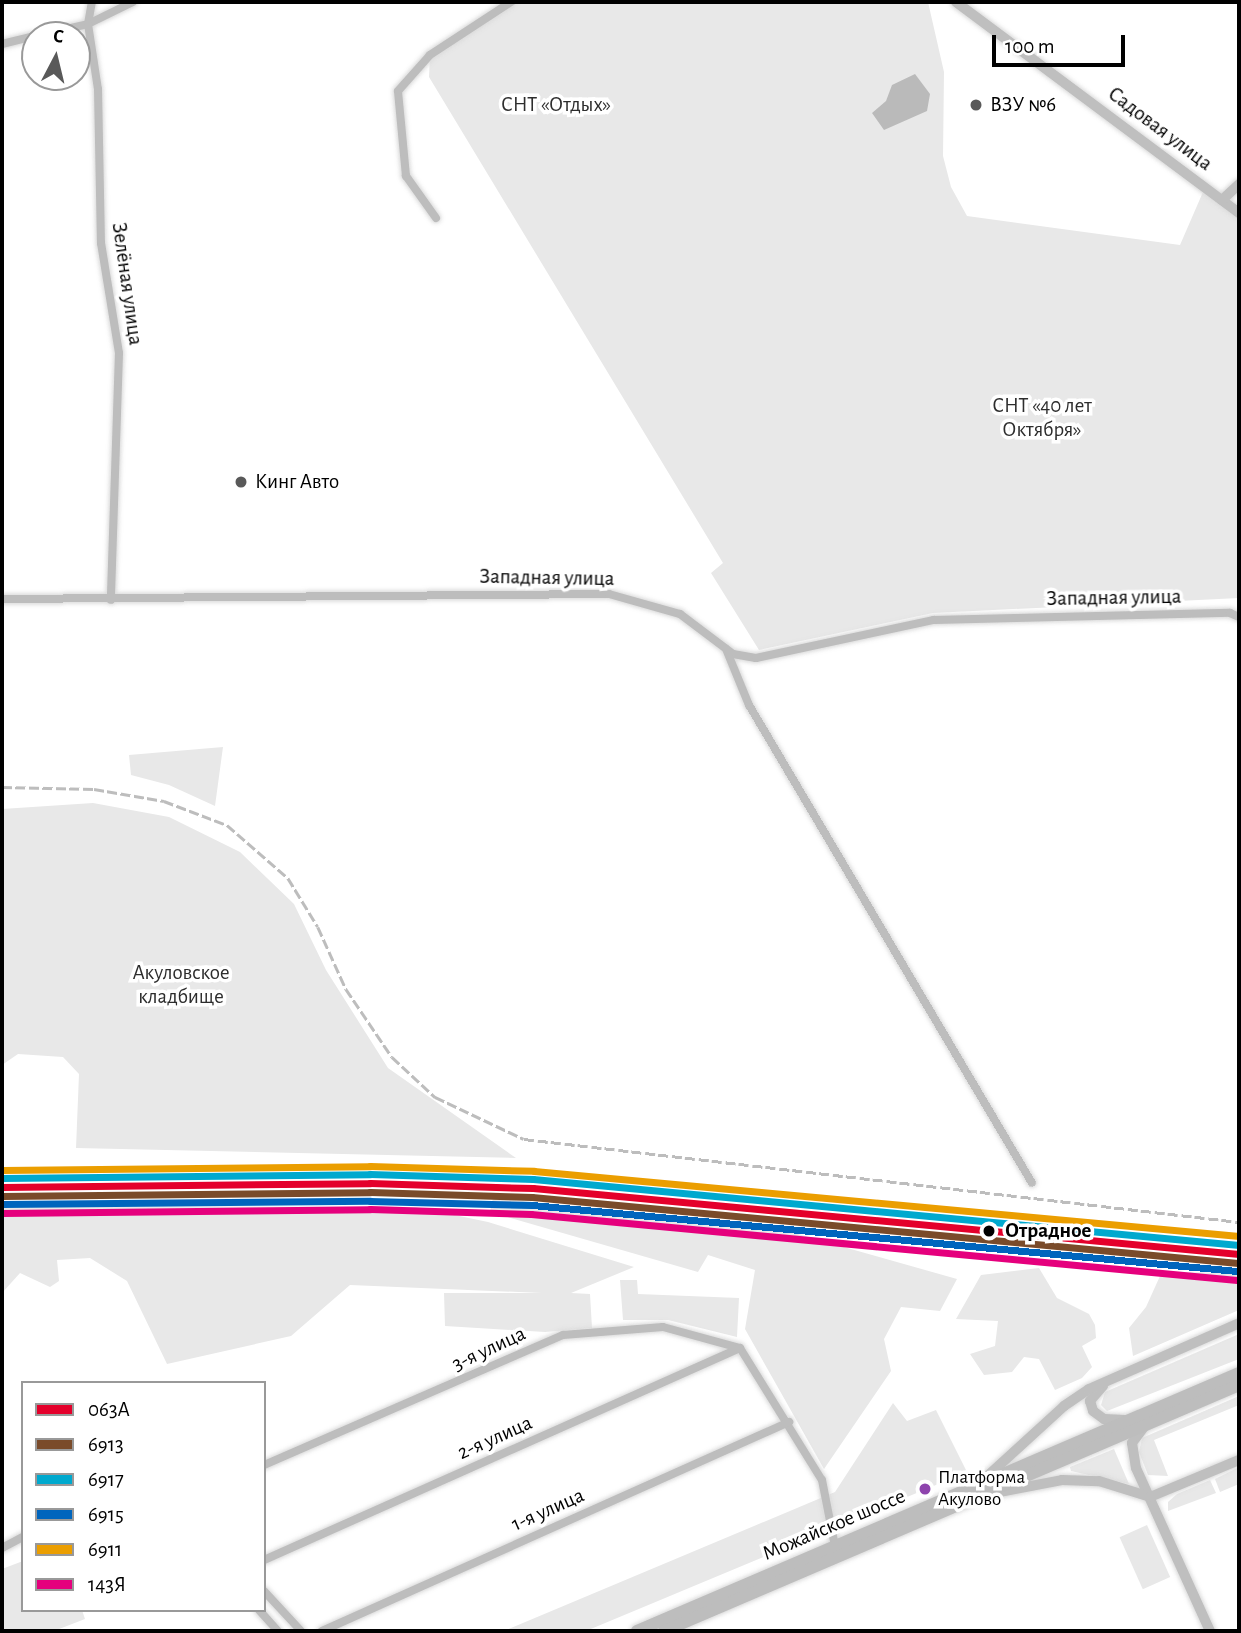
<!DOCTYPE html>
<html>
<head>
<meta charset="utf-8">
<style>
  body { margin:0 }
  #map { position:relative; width:1241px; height:1633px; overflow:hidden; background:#fff; font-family:"Alegreya Sans",sans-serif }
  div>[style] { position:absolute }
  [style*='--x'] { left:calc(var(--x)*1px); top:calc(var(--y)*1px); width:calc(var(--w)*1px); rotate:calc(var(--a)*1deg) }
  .green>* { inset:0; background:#e8e8e8; transform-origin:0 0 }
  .water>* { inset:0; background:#bababa }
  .roads { filter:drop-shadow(0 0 2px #dbdbdb) drop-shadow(0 0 2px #dbdbdb) }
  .street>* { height:8px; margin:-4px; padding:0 4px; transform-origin:4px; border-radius:4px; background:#bdbdbd }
  .secondary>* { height:10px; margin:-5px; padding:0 5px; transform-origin:5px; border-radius:5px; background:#bfbfbf }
  .primary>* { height:12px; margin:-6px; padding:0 6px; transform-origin:6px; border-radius:6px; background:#bdbdbd }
  .rail>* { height:2.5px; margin-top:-1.25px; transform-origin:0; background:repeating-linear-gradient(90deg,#bdbdbd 0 10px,transparent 0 13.5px) }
  .rail-1>* { height:7px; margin:-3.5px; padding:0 3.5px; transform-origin:3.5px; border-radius:3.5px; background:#e4002b }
  .rail-2>* { height:7px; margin:-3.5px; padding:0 3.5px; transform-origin:3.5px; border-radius:3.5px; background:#7a4b2a }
  .rail-3>* { height:7px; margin:-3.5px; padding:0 3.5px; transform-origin:3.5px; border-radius:3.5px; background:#00a9ce }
  .rail-4>* { height:7px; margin:-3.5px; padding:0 3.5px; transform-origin:3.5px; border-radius:3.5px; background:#0065bd }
  .rail-5>* { height:7px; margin:-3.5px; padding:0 3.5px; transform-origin:3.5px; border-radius:3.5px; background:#eb9e00 }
  .rail-6>* { height:7px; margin:-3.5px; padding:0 3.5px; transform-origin:3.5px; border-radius:3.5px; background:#e5007d }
  .dots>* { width:19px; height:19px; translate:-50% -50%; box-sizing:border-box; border:4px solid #fff; border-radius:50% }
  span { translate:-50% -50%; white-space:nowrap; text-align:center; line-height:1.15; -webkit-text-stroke:7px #fff; paint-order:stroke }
  .bus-label { font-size:19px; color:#000 }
  .left { translate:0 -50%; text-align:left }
  .park-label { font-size:21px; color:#2d2d2d }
  .poi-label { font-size:21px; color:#000 }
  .street-label { font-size:21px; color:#000 }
  .stop-label { font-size:21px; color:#000; font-weight:700 }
  .frame { position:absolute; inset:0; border:4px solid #000; pointer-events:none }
  .legend { position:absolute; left:21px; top:1381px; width:245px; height:231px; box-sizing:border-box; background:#fff; border:2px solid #999; margin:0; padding:9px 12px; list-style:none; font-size:21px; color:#000 }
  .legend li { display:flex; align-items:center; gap:14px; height:35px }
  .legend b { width:35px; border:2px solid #999 }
  .north { position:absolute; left:21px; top:21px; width:70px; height:70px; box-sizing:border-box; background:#fff; border:2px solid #999; border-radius:50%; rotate:7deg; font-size:19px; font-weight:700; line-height:28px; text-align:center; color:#000 }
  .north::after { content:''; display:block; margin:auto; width:24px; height:32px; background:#595959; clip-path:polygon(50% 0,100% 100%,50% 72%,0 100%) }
  .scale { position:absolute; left:992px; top:35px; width:133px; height:32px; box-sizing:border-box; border:4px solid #000; border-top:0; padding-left:9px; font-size:21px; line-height:24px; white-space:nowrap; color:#000; -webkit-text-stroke:5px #fff; paint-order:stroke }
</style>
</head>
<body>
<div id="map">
  <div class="green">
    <div style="clip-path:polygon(517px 2px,928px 2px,944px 72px,943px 156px,951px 187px,967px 216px,1180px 245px,1203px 192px,1239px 219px,1239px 598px,933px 613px,759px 650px,711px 573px,723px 563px,429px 77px,430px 55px)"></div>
    <div style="clip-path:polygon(223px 747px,215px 806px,169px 785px,131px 775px,129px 755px)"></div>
    <div style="clip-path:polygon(93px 803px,169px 817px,240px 852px,294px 904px,326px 970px,388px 1068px,516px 1158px,76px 1148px,79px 1074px,63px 1057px,18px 1054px,2px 1065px,2px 809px)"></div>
    <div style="clip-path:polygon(493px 1198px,773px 1227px,957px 1279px,940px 1311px,901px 1307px,884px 1339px,891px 1371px,824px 1469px,745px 1329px,755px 1270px,708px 1255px,698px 1272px,490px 1212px)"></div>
    <div style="clip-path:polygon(2px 1206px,416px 1207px,488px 1222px,634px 1267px,571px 1293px,590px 1294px,592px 1328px,545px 1332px,445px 1326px,444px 1293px,542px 1293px,350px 1285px,291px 1336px,167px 1364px,127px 1281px,90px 1258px,57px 1260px,59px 1281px,50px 1287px,20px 1273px,2px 1293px)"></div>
    <div style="clip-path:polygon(1039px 1268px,1057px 1298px,1089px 1314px,1095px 1325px,1096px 1338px,1082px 1346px,1092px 1367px,1082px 1378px,1055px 1390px,1039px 1359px,1024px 1357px,1012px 1372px,984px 1375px,970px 1354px,995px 1346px,998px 1321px,956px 1319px,981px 1275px)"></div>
    <div style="clip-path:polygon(1168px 1272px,1239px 1273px,1239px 1310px,1133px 1356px,1129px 1328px,1146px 1307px,1160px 1276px)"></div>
    <div style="clip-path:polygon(620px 1280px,637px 1280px,638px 1294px,739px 1298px,737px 1337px,668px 1320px,623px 1320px)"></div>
    <div style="clip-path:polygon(1239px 1334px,1239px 1359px,1107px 1411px,1101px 1405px,1105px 1392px)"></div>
    <div style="clip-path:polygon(1239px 1396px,1239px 1405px,1154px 1440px,1168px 1476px,1148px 1475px,1139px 1452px,1142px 1438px)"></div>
    <div style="clip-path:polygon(893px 1403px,907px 1421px,936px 1410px,967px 1472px,586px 1631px,504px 1631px,835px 1492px)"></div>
    <div style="clip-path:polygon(1114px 1449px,1129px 1484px,1071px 1471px,1070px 1467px)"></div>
    <div style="clip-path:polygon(1239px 1467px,1239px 1484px,1220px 1492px,1215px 1479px)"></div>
    <div style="clip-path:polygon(1210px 1480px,1216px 1493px,1168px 1511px,1168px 1502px,1177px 1494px)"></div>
    <div style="left:1147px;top:1525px;width:57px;height:30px;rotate:66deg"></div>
    <div style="clip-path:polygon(23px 1561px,23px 1610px,82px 1610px,85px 1619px,54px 1631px,2px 1631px,2px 1569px)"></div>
  </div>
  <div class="water">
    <div style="clip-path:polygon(915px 74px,930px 94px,927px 111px,884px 130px,872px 113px,886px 101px,892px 85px)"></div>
  </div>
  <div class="roads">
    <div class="street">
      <div style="--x:88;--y:24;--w:50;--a:-26.1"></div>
      <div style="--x:88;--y:24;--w:22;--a:-80"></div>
      <div style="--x:40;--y:35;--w:49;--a:-12.9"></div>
      <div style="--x:88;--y:24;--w:66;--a:81.3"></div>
      <div style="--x:98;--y:89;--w:154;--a:88.9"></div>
      <div style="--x:101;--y:243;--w:111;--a:80.7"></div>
      <div style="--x:119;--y:353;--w:247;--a:91.9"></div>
      <div style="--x:2;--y:44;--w:34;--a:-14"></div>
      <div style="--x:436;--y:218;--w:52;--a:-125.5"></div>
      <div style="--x:406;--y:176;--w:85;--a:-95.4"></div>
      <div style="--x:398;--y:91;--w:48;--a:-48.4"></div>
      <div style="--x:430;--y:55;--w:97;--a:-33.2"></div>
      <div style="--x:2;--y:599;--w:607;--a:-0.47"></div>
      <div style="--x:609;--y:594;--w:74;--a:15.7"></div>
      <div style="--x:680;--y:614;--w:66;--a:37"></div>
      <div style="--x:733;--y:654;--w:23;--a:10"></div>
      <div style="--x:756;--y:658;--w:182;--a:-12.1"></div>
      <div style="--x:934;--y:620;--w:296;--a:-1.4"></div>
      <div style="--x:1230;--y:613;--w:10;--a:24"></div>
      <div style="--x:726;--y:649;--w:61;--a:67.7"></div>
      <div style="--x:749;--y:705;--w:555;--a:59.37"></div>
      <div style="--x:740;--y:1348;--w:155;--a:58.2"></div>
      <div style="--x:822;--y:1480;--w:67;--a:78.9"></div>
      <div style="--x:264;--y:1465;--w:326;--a:-23.5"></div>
      <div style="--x:563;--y:1335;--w:100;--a:-4.6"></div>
      <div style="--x:663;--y:1327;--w:80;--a:15.3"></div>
      <div style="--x:2;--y:1548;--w:24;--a:-28"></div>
      <div style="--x:264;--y:1560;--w:521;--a:-24.01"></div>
      <div style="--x:264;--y:1591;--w:54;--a:47.2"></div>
      <div style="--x:259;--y:1610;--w:28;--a:48"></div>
      <div style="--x:322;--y:1631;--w:512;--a:-24.11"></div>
    </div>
    <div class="secondary">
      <div style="--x:956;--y:2;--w:353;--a:36.7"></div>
      <div style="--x:1222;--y:200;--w:23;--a:-43"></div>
      <div style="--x:1103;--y:1386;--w:20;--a:131"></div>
      <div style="--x:1090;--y:1401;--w:10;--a:73"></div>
      <div style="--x:1093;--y:1411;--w:14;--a:36"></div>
      <div style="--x:1104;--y:1419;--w:21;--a:3"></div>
      <div style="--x:1144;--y:1427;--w:20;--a:127"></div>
      <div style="--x:1132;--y:1443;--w:25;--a:81"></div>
      <div style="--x:1136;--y:1468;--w:179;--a:65.6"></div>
      <div style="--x:982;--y:1481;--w:111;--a:-42.4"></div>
      <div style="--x:1064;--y:1406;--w:30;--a:-34"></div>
      <div style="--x:1089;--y:1389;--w:164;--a:-23.7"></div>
      <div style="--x:994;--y:1493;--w:69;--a:-10.8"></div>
      <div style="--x:1062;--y:1480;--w:37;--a:2"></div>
      <div style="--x:1099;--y:1481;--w:53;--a:17.4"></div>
      <div style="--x:1150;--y:1497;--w:96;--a:-22.6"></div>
    </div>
    <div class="primary">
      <div style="--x:637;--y:1631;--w:655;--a:-23.2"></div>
      <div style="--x:664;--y:1631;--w:625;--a:-23.16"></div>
    </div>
  </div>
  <div class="rail">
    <div style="--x:2;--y:787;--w:92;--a:1.2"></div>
    <div style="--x:94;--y:789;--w:71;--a:9.7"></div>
    <div style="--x:164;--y:801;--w:67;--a:20.9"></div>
    <div style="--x:227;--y:825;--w:81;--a:41"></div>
    <div style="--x:288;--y:878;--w:57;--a:58.5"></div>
    <div style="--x:318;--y:927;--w:68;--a:65.7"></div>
    <div style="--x:346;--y:989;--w:82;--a:55.9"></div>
    <div style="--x:392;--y:1057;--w:59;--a:42.9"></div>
    <div style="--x:435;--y:1097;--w:98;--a:25.3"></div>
    <div style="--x:524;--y:1139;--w:720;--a:6.62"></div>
  </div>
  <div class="rail-1">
    <div style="--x:2;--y:1187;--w:368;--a:-0.6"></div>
    <div style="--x:370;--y:1183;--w:163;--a:1.8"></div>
    <div style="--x:533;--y:1188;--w:709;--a:5.34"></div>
  </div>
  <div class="rail-2">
    <div style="--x:2;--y:1196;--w:368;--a:-0.6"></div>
    <div style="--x:370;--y:1192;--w:162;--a:1.8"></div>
    <div style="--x:532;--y:1197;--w:709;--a:5.34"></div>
  </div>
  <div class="rail-3">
    <div style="--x:2;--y:1178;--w:368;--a:-0.6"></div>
    <div style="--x:370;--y:1174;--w:163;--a:1.8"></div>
    <div style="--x:533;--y:1179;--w:709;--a:5.34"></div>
  </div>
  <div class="rail-4">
    <div style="--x:2;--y:1204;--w:368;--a:-0.5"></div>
    <div style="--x:370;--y:1201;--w:162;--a:1.4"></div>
    <div style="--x:532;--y:1205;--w:708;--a:5.35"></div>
  </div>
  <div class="rail-5">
    <div style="--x:2;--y:1170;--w:368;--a:-0.6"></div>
    <div style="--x:370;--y:1166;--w:164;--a:1.7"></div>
    <div style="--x:534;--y:1171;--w:708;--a:5.27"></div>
  </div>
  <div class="rail-6">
    <div style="--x:2;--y:1213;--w:368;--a:-0.6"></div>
    <div style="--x:370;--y:1209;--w:161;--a:1.8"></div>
    <div style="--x:531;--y:1214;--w:709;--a:5.34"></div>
  </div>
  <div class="dots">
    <div style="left:976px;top:105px;background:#595959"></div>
    <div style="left:241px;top:482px;background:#595959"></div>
    <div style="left:989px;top:1231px;background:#000"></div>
    <div style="left:925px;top:1489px;background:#8e44ad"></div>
  </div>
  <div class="bus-label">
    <span class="left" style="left:938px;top:1489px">Платформа<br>Акулово</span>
  </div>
  <div class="park-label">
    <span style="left:556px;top:105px">СНТ «Отдых»</span>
    <span style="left:1042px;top:418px">СНТ «40 лет<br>Октября»</span>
    <span style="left:181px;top:985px">Акуловское<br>кладбище</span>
  </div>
  <div class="poi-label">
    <span class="left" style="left:990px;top:105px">ВЗУ №6</span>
    <span class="left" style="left:255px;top:482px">Кинг Авто</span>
  </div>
  <div class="street-label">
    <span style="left:1160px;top:129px;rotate:37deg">Садовая улица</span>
    <span style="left:127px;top:284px;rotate:82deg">Зелёная улица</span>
    <span style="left:547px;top:578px;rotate:1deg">Западная улица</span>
    <span style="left:1114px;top:598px;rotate:-1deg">Западная улица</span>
    <span style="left:489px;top:1349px;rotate:-25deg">3-я улица</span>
    <span style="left:495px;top:1438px;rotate:-24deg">2-я улица</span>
    <span style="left:548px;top:1510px;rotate:-24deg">1-я улица</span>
    <span style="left:834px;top:1525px;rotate:-23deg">Можайское шоссе</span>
  </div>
  <div class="stop-label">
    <span class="left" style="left:1005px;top:1231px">Отрадное</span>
  </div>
  <div class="frame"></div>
  <ul class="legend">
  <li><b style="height:9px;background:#e4002b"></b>063А</li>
  <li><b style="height:9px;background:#7a4b2a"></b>6913</li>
  <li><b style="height:9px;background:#00a9ce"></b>6917</li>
  <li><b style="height:9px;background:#0065bd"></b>6915</li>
  <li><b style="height:9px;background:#eb9e00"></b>6911</li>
  <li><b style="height:9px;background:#e5007d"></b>143Я</li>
  </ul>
  <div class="north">С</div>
  <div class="scale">100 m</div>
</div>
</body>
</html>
